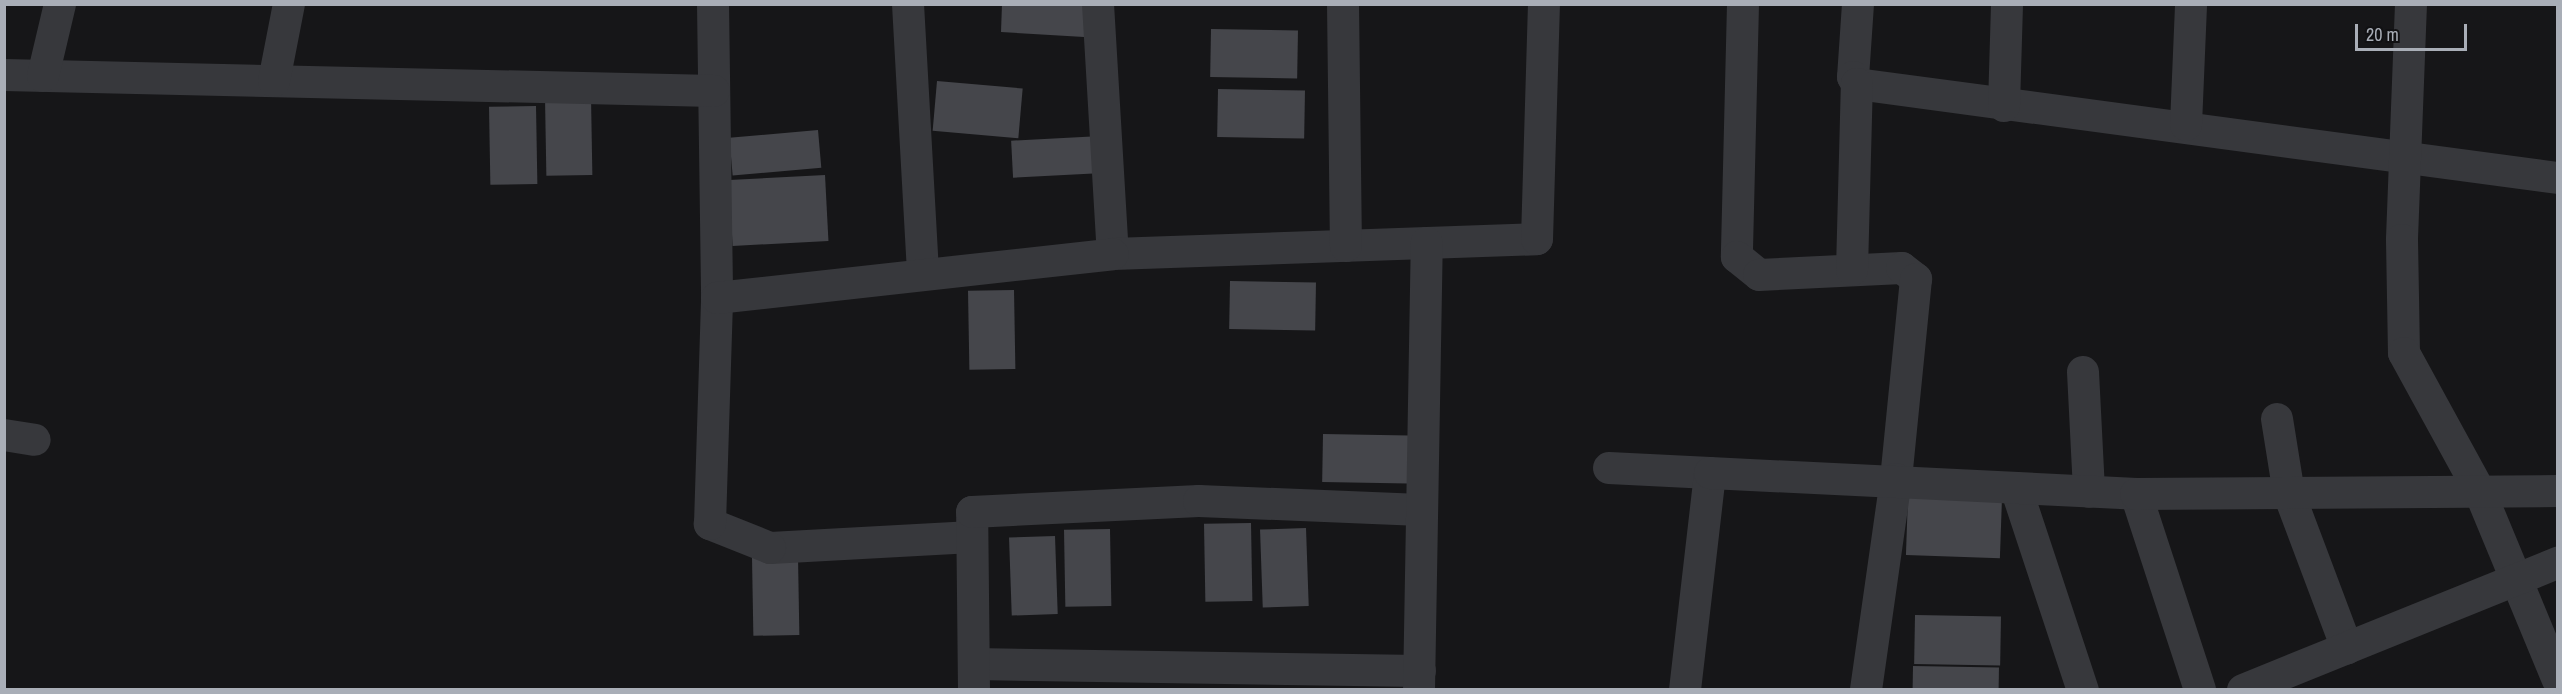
<!DOCTYPE html>
<html>
<head>
<meta charset="utf-8">
<style>
  body { margin:0 }
  #map { position:relative; width:2562px; height:694px; overflow:hidden; background:#161618; font-family:"Archivo Narrow",sans-serif }
  div>[style] { position:absolute }
  [style*='--x'] { left:calc(var(--x)*1px); top:calc(var(--y)*1px); width:calc(var(--w)*1px); rotate:calc(var(--a)*1deg) }
  .building>* { inset:0; background:#45464b; transform-origin:0 0 }
  .street>* { height:32px; margin:-16px; padding:0 16px; transform-origin:16px; border-radius:16px; background:#37383c }
  span { translate:-50% -50%; white-space:nowrap; text-align:center; line-height:1.15; -webkit-text-stroke:4.5px #111113; paint-order:stroke }
  .frame { position:absolute; inset:0; border:6px solid #a9aeb7; pointer-events:none }
  .scale { position:absolute; left:2355px; top:24px; width:112px; height:27px; box-sizing:border-box; border:3px solid #a9aeb7; border-top:0; padding-left:8px; font-size:18px; line-height:21px; white-space:nowrap; color:#a9aeb7; -webkit-text-stroke:4px #111113; paint-order:stroke }
</style>
</head>
<body>
<div id="map">
  <div class="building">
    <div style="clip-path:polygon(1002px 4px,1087px 4px,1084px 37px,1001px 32px)"></div>
    <div style="left:1211px;top:29px;width:87px;height:48px;rotate:1deg"></div>
    <div style="left:937px;top:81px;width:86px;height:50px;rotate:5deg"></div>
    <div style="left:1218px;top:89px;width:87px;height:48px;rotate:1deg"></div>
    <div style="left:591px;top:97px;width:78px;height:46px;rotate:89deg"></div>
    <div style="left:536px;top:106px;width:78px;height:47px;rotate:89deg"></div>
    <div style="left:818px;top:130px;width:38px;height:89px;rotate:85deg"></div>
    <div style="left:1101px;top:136px;width:37px;height:90px;rotate:87deg"></div>
    <div style="left:825px;top:175px;width:66px;height:96px;rotate:87deg"></div>
    <div style="left:1230px;top:281px;width:86px;height:48px;rotate:1deg"></div>
    <div style="left:1014px;top:290px;width:79px;height:46px;rotate:89deg"></div>
    <div style="left:1323px;top:434px;width:86px;height:48px;rotate:1deg"></div>
    <div style="left:1908px;top:496px;width:94px;height:59px;rotate:2deg"></div>
    <div style="left:1251px;top:523px;width:78px;height:47px;rotate:89deg"></div>
    <div style="left:1306px;top:528px;width:78px;height:46px;rotate:88deg"></div>
    <div style="left:1110px;top:529px;width:77px;height:46px;rotate:89deg"></div>
    <div style="left:1055px;top:536px;width:78px;height:46px;rotate:88deg"></div>
    <div style="left:798px;top:557px;width:78px;height:46px;rotate:89deg"></div>
    <div style="left:1915px;top:615px;width:86px;height:49px;rotate:1deg"></div>
    <div style="left:1913px;top:666px;width:86px;height:24px;rotate:1deg"></div>
  </div>
  <div class="street">
    <div style="--x:713;--y:4;--w:294;--a:89.2"></div>
    <div style="--x:908;--y:4;--w:271;--a:86.8"></div>
    <div style="--x:1098;--y:4;--w:250;--a:86.6"></div>
    <div style="--x:1113;--y:254;--w:424;--a:-2"></div>
    <div style="--x:1537;--y:239;--w:235;--a:-88.3"></div>
    <div style="--x:1343;--y:4;--w:242;--a:89.3"></div>
    <div style="--x:1743;--y:4;--w:253;--a:91.4"></div>
    <div style="--x:1737;--y:257;--w:28;--a:39"></div>
    <div style="--x:1759;--y:275;--w:143;--a:-2.8"></div>
    <div style="--x:1902;--y:268;--w:18;--a:38"></div>
    <div style="--x:1916;--y:279;--w:201;--a:95.7"></div>
    <div style="--x:1896;--y:479;--w:213;--a:98.1"></div>
    <div style="--x:1858;--y:4;--w:73;--a:93.9"></div>
    <div style="--x:1853;--y:77;--w:8;--a:60"></div>
    <div style="--x:1857;--y:84;--w:707;--a:7.64"></div>
    <div style="--x:2411;--y:4;--w:236;--a:92.2"></div>
    <div style="--x:2402;--y:240;--w:113;--a:89"></div>
    <div style="--x:2404;--y:353;--w:158;--a:61.3"></div>
    <div style="--x:2480;--y:492;--w:204;--a:67.5"></div>
    <div style="--x:4;--y:75;--w:710;--a:1.29"></div>
    <div style="--x:43;--y:76;--w:74;--a:-76.7"></div>
    <div style="--x:274;--y:81;--w:78;--a:-79"></div>
    <div style="--x:2004;--y:106;--w:102;--a:-88.3"></div>
    <div style="--x:2186;--y:125;--w:121;--a:-87.6"></div>
    <div style="--x:1852;--y:270;--w:186;--a:-88.5"></div>
    <div style="--x:2083;--y:372;--w:120;--a:87.1"></div>
    <div style="--x:2277;--y:419;--w:76;--a:80.9"></div>
    <div style="--x:2289;--y:494;--w:165;--a:69.4"></div>
    <div style="--x:4;--y:435;--w:31;--a:9"></div>
    <div style="--x:1609;--y:468;--w:101;--a:2.8"></div>
    <div style="--x:2016;--y:488;--w:213;--a:71.7"></div>
    <div style="--x:2136;--y:494;--w:206;--a:71.9"></div>
    <div style="--x:972;--y:537;--w:202;--a:176.9"></div>
    <div style="--x:770;--y:548;--w:65;--a:-158.2"></div>
    <div style="--x:710;--y:524;--w:226;--a:-88.2"></div>
    <div style="--x:717;--y:298;--w:398;--a:-6.3"></div>
    <div style="--x:974;--y:664;--w:446;--a:0.9"></div>
    <div style="--x:974;--y:690;--w:178;--a:-90.6"></div>
    <div style="--x:972;--y:512;--w:227;--a:-2.8"></div>
    <div style="--x:1199;--y:501;--w:222;--a:2.3"></div>
    <div style="--x:1419;--y:690;--w:447;--a:-89"></div>
    <div style="--x:1685;--y:690;--w:218;--a:-83.4"></div>
    <div style="--x:1710;--y:473;--w:427;--a:2.8"></div>
    <div style="--x:2136;--y:494;--w:422;--a:-0.4"></div>
    <div style="--x:2243;--y:690;--w:340;--a:-22"></div>
  </div>
  <div class="frame"></div>
  <div class="scale">20 m</div>
</div>
</body>
</html>
